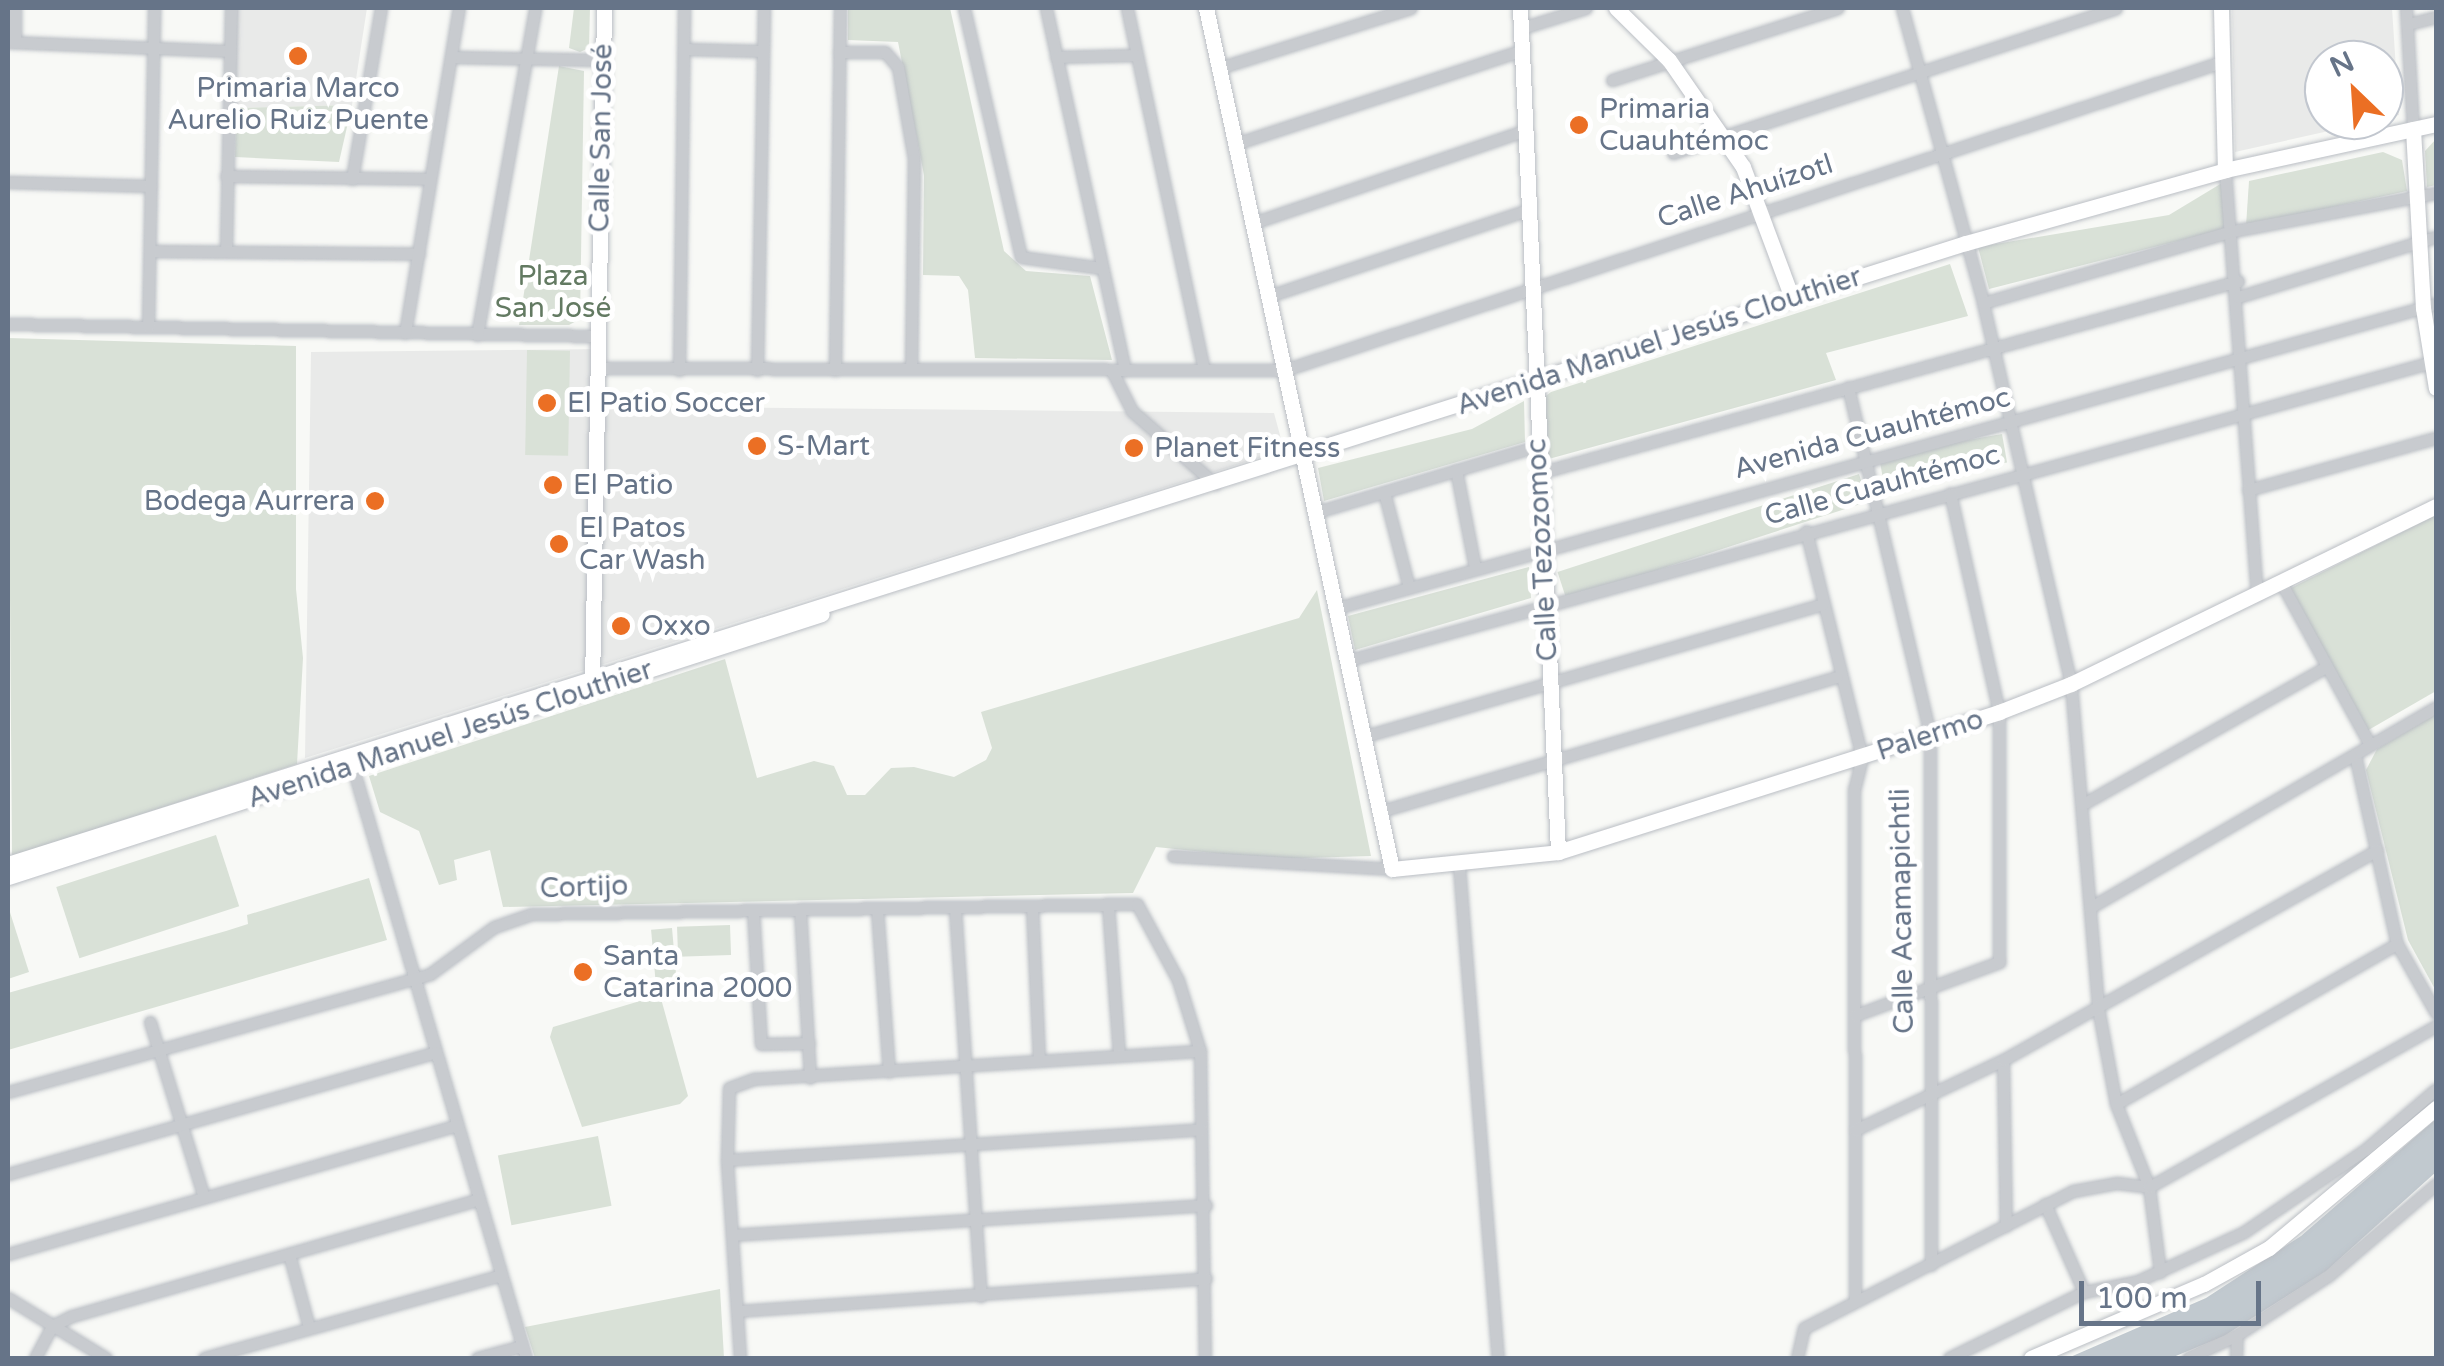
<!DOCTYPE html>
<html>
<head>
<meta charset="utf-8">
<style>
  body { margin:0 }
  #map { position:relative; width:2444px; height:1366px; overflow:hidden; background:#f8f9f6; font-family:"Varela Round",sans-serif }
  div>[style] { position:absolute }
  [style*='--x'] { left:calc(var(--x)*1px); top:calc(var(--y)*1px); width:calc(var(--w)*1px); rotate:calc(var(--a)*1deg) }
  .built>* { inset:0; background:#e9eae9 }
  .green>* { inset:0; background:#d9e1d7; transform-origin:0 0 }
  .water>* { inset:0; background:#c1c9cf }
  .roads { filter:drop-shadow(0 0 2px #babec4) drop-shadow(0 0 2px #babec4) }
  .street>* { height:11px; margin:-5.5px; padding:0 5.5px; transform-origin:5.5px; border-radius:5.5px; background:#c8cbcf }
  .secondary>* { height:15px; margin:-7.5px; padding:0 7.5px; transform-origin:7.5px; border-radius:7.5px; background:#fff }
  .dots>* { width:28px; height:28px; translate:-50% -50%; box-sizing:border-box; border:5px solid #fff; border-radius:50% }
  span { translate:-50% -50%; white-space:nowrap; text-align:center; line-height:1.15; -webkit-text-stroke:10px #fff; paint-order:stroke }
  .poi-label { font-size:28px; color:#667488 }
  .left { translate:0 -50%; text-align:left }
  .right { translate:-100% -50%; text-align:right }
  .street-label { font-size:28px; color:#667488 }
  .park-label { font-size:28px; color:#637a62 }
  .frame { position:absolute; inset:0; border:10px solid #667488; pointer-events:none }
  .north { position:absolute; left:2304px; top:40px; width:100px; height:100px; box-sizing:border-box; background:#fff; border:2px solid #c2c7cf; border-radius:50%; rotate:335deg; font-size:28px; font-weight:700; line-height:40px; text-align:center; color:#667488 }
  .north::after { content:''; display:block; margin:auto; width:35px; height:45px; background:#eb6f24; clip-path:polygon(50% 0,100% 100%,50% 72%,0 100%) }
  .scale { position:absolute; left:2079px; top:1281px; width:182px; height:45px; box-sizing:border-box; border:5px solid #667488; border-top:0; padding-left:12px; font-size:30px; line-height:35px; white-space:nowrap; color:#667488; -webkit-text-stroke:8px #fff; paint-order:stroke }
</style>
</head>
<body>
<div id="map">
  <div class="built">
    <div style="clip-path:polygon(235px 8px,367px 8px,352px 105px,236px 108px)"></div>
    <div style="clip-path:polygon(2232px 8px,2392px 8px,2399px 115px,2384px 119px,2384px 60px,2324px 60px,2324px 120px,2378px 120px,2235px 152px)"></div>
    <div style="clip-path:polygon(604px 349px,605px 406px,1274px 413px,1284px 450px,305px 758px,311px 352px)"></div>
  </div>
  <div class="green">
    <div style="clip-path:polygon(574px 8px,590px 8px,589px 48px,580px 52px,569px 48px)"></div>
    <div style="clip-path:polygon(848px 8px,950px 8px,1004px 251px,1026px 271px,1090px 276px,1112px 360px,975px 358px,968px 290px,959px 276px,923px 275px,924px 175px,898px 42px,848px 40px)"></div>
    <div style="clip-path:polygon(559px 66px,584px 71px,580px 319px,569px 325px,519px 325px)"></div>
    <div style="clip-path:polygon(352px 105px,339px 162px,235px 157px,236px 108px)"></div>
    <div style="clip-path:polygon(2436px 139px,2436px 185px,2427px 187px,2425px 151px)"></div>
    <div style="clip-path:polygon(2383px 152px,2402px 160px,2407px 191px,2246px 226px,2249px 181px)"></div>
    <div style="clip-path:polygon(2222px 183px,2225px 229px,1989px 289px,1978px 247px,2169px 215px)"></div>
    <div style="clip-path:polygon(1950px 264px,1968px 316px,1826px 353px,1836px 380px,1545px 460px,1543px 398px,1551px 392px)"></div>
    <div style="clip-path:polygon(8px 338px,296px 346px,296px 589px,303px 658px,297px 764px,12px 856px)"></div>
    <div style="left:527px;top:350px;width:43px;height:105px;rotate:1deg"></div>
    <div style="clip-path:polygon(1524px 401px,1525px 442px,1324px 501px,1318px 468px,1472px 429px)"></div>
    <div style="left:2002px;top:434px;width:29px;height:125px;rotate:80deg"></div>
    <div style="left:1859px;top:474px;width:29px;height:317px;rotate:72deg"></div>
    <div style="clip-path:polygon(2436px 515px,2436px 691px,2365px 732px,2289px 589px)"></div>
    <div style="clip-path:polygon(1529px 567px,1531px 598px,1355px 650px,1348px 616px)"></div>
    <div style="clip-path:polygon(1317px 590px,1371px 856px,1271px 859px,1156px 847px,1133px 893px,503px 907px,490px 850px,454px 860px,457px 880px,439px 885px,419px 831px,380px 812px,369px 776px,725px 659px,757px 778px,814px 761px,834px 766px,847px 795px,865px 795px,891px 768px,914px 767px,954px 777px,986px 760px,992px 748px,981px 712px,1299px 618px)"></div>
    <div style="clip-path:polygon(2436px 714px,2436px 991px,2408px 940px,2366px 770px,2377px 749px)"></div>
    <div style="left:216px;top:835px;width:75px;height:168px;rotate:72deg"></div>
    <div style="clip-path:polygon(369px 878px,387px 940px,8px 1050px,8px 993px,226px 931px,248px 924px,247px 915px)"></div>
    <div style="clip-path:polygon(8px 906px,29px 972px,8px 979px)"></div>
    <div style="left:730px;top:925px;width:30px;height:53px;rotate:88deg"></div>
    <div style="left:672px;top:928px;width:50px;height:21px;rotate:85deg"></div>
    <div style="clip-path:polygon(660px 995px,688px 1096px,680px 1104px,582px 1127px,550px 1037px,553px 1027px)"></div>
    <div style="left:598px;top:1136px;width:71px;height:102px;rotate:79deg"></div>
    <div style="clip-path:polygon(720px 1289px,724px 1358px,535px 1358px,525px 1327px)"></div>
  </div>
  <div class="water">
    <div style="clip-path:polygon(2436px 1119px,2436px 1172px,2326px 1271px,2224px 1336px,2171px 1358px,2068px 1358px,2206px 1298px,2301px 1236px)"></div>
  </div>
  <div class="roads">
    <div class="street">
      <div style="--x:964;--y:8;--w:255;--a:77.1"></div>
      <div style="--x:1021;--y:257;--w:81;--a:7.8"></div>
      <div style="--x:1046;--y:8;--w:371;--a:77.7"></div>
      <div style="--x:1127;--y:8;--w:370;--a:78"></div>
      <div style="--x:1902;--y:8;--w:306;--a:74.6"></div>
      <div style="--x:1983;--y:303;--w:391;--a:77"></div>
      <div style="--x:2071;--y:684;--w:325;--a:85.2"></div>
      <div style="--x:2098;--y:1008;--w:98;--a:79.4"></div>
      <div style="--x:2116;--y:1104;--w:89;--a:68.3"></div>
      <div style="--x:2149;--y:1187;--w:86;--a:82.6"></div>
      <div style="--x:2406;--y:8;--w:121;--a:86.7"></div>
      <div style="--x:2408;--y:24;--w:29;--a:-14"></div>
      <div style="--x:1522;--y:28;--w:67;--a:-17.4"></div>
      <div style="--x:8;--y:42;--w:222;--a:2.3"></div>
      <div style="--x:15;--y:42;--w:34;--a:-90"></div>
      <div style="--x:684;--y:49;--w:78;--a:1.5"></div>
      <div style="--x:839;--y:52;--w:46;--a:0"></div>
      <div style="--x:885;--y:52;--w:20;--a:49"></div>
      <div style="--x:898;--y:67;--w:93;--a:80.1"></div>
      <div style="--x:914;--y:159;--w:210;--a:90.8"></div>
      <div style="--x:451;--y:57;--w:151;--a:1.1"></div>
      <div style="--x:1056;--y:57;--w:80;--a:-1.4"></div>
      <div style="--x:1219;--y:68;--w:201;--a:-17.4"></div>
      <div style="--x:1612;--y:80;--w:237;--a:-17.7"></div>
      <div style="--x:1235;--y:144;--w:302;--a:-18.1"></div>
      <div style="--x:1673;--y:153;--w:466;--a:-18.1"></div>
      <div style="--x:2225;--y:170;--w:427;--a:85.7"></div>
      <div style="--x:226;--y:176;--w:203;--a:0.8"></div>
      <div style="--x:352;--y:179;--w:173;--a:-80.4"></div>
      <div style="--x:8;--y:182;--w:143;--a:1.6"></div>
      <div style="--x:1253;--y:223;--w:286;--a:-18.8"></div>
      <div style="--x:226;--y:250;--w:242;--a:-88.8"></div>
      <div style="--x:151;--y:251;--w:268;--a:0.6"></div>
      <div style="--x:1269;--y:296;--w:272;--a:-18.4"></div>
      <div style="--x:2238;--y:297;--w:207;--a:-16.9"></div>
      <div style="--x:1983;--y:303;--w:260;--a:-16.1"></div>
      <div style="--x:2233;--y:231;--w:207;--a:-10.6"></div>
      <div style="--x:8;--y:324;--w:589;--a:1.17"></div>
      <div style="--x:148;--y:327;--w:319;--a:-88.9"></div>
      <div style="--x:405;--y:333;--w:329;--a:-80.6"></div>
      <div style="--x:477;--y:335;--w:332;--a:-79.9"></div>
      <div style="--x:597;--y:368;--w:688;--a:0.17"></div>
      <div style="--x:1285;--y:370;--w:985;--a:-18.21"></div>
      <div style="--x:679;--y:370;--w:362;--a:-89.2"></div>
      <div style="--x:757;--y:370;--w:362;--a:-88.9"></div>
      <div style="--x:835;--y:370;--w:362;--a:-89.2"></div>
      <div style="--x:1112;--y:371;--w:45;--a:63.4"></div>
      <div style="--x:1132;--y:411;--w:111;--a:41.3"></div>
      <div style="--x:1848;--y:387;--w:358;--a:76.7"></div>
      <div style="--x:1930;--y:735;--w:530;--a:89.89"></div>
      <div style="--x:1456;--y:470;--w:100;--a:79"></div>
      <div style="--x:1539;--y:473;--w:725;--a:-15.36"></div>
      <div style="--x:2248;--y:490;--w:195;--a:-15.5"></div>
      <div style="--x:1384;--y:492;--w:98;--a:75.3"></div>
      <div style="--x:1314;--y:513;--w:233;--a:-16.7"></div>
      <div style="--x:1806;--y:531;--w:234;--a:76.1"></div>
      <div style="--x:1862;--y:758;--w:32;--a:104"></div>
      <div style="--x:1854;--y:789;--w:512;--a:89.89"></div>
      <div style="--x:2282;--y:584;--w:183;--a:61.3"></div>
      <div style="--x:1333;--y:609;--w:1144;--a:-15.46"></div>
      <div style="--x:1346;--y:661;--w:1126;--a:-15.39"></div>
      <div style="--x:1362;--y:737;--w:479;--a:-16.1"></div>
      <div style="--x:2355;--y:755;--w:194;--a:77.5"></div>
      <div style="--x:2397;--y:944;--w:79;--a:60.5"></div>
      <div style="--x:350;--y:758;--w:625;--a:73.65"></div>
      <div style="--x:2083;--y:804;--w:279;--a:-29.4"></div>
      <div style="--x:1378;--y:812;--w:478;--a:-16.4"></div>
      <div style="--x:1173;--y:856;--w:219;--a:3.4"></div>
      <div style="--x:1459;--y:866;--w:494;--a:85.5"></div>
      <div style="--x:1108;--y:905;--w:150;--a:85.8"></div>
      <div style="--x:1032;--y:906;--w:155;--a:87.4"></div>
      <div style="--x:2091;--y:907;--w:399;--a:-30.1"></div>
      <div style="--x:955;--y:908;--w:389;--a:86.2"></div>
      <div style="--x:800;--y:909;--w:169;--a:86.6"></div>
      <div style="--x:877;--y:909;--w:163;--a:85.8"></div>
      <div style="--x:753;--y:910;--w:134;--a:86.6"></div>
      <div style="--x:761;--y:1044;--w:48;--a:-1.2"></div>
      <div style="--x:1856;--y:1015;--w:153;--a:-20.3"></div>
      <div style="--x:1999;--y:962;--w:250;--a:-90"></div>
      <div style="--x:1999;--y:712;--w:224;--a:-102.6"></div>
      <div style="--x:150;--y:1022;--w:183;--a:72.9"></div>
      <div style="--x:2003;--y:1060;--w:166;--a:89"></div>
      <div style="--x:8;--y:1092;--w:438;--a:-15.6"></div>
      <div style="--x:430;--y:974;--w:79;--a:-36.3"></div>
      <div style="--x:494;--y:927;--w:39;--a:-19"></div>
      <div style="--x:531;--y:914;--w:606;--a:-0.95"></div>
      <div style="--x:1137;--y:904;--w:86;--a:61.7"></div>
      <div style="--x:1178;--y:980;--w:74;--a:72.8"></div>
      <div style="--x:1200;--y:1051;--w:307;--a:89.1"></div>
      <div style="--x:2116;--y:1104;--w:323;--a:-29.7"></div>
      <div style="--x:1855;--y:1130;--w:164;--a:-25.3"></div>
      <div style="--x:2003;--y:1060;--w:429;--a:-29.3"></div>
      <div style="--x:727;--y:1160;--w:475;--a:-3.7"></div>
      <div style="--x:8;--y:1174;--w:445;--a:-15.9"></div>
      <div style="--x:2045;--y:1204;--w:96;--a:66.1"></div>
      <div style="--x:732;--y:1235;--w:475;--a:-3.6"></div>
      <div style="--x:8;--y:1254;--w:467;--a:-16"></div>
      <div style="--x:289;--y:1254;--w:76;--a:74.7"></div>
      <div style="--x:8;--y:1298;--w:115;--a:31.5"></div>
      <div style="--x:738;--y:1311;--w:469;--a:-4"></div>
      <div style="--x:35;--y:1358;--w:36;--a:-62"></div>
      <div style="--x:52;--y:1326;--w:22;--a:-27"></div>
      <div style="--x:72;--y:1316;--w:423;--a:-16"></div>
      <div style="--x:204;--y:1358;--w:308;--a:-15.6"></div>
      <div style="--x:477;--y:1358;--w:47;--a:-14.9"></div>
      <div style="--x:740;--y:1358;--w:198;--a:-93.8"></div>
      <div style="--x:727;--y:1160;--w:72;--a:-88.4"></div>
      <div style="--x:729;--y:1088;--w:27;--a:-20"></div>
      <div style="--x:754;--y:1079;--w:447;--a:-3.6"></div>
      <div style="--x:1797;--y:1358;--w:31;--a:-77"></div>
      <div style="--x:1804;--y:1328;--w:302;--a:-27"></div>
      <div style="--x:2073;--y:1191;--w:45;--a:-10.3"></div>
      <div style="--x:2117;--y:1183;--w:32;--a:7"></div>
      <div style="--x:2149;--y:1187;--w:329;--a:-29.3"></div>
      <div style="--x:1949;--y:1358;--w:150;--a:-26.1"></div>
      <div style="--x:2084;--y:1292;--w:55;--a:-11.5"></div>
      <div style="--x:2138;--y:1281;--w:117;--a:-24.8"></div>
      <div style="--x:2244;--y:1232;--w:148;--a:-34.2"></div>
      <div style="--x:2366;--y:1149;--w:92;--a:-40.6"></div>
      <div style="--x:2188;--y:1358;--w:54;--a:-25.1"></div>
      <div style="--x:2237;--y:1335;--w:108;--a:-33"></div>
      <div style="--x:2328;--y:1276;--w:142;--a:-40.4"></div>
      <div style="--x:2236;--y:1358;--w:23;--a:-88"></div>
    </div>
    <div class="secondary">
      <div style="--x:1206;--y:8;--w:881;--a:77.81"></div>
      <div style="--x:1392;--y:869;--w:167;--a:-5.8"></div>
      <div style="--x:1558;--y:852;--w:463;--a:-17.6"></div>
      <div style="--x:1999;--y:712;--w:77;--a:-21.3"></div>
      <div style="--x:2071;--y:684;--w:406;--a:-26"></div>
      <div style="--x:1520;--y:8;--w:845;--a:87.42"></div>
      <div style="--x:1616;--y:8;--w:74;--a:44.5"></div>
      <div style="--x:1669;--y:60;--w:130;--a:55.3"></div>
      <div style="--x:1743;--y:167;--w:140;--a:69.5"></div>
      <div style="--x:2221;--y:8;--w:162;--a:88.6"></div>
      <div style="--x:2413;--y:129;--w:179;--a:86.8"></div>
      <div style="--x:2423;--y:308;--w:81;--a:80.8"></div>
      <div style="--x:592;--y:685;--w:677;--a:-88.98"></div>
      <div style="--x:8;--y:864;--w:2054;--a:-17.6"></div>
      <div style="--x:1966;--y:243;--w:269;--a:-15.7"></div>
      <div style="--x:2225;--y:170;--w:216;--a:-12.3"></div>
      <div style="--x:8;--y:877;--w:855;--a:-17.91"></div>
      <div style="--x:2031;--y:1358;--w:188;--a:-23.2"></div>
      <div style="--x:2204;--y:1284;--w:74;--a:-29"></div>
      <div style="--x:2269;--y:1248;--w:218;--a:-40"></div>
    </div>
  </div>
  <div class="dots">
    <div style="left:298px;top:56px;background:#eb6f24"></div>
    <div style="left:1579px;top:125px;background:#eb6f24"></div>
    <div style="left:547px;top:403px;background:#eb6f24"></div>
    <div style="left:757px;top:446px;background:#eb6f24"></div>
    <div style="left:1134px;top:448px;background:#eb6f24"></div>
    <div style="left:553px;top:485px;background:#eb6f24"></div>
    <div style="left:375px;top:501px;background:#eb6f24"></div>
    <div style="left:559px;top:544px;background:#eb6f24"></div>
    <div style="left:621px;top:626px;background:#eb6f24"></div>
    <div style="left:583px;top:972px;background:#eb6f24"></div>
  </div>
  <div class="poi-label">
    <span style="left:298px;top:104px">Primaria Marco<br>Aurelio Ruiz Puente</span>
    <span class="left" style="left:1599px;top:125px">Primaria<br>Cuauhtémoc</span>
    <span class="left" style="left:567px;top:403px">El Patio Soccer</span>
    <span class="left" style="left:777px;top:446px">S-Mart</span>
    <span class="left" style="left:1154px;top:448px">Planet Fitness</span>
    <span class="left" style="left:573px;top:485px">El Patio</span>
    <span class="right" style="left:355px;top:501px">Bodega Aurrera</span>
    <span class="left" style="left:579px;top:544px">El Patos<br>Car Wash</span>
    <span class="left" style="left:641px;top:626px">Oxxo</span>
    <span class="left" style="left:603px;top:972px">Santa<br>Catarina 2000</span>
  </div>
  <div class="street-label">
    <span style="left:601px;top:138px;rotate:-89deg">Calle San José</span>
    <span style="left:1745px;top:191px;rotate:-18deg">Calle Ahuízotl</span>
    <span style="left:1659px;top:341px;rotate:-18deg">Avenida Manuel Jesús Clouthier</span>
    <span style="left:1872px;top:433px;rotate:-15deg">Avenida Cuauhtémoc</span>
    <span style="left:1882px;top:485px;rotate:-15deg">Calle Cuauhtémoc</span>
    <span style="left:1542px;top:550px;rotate:-93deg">Calle Tezozomoc</span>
    <span style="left:450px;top:734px;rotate:-18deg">Avenida Manuel Jesús Clouthier</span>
    <span style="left:1930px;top:735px;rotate:-18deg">Palermo</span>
    <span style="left:584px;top:887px;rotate:-2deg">Cortijo</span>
    <span style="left:1902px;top:911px;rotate:-91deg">Calle Acamapichtli</span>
  </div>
  <div class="park-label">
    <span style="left:553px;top:292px">Plaza<br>San José</span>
  </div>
  <div class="frame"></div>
  <div class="north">N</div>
  <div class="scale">100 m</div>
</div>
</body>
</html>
